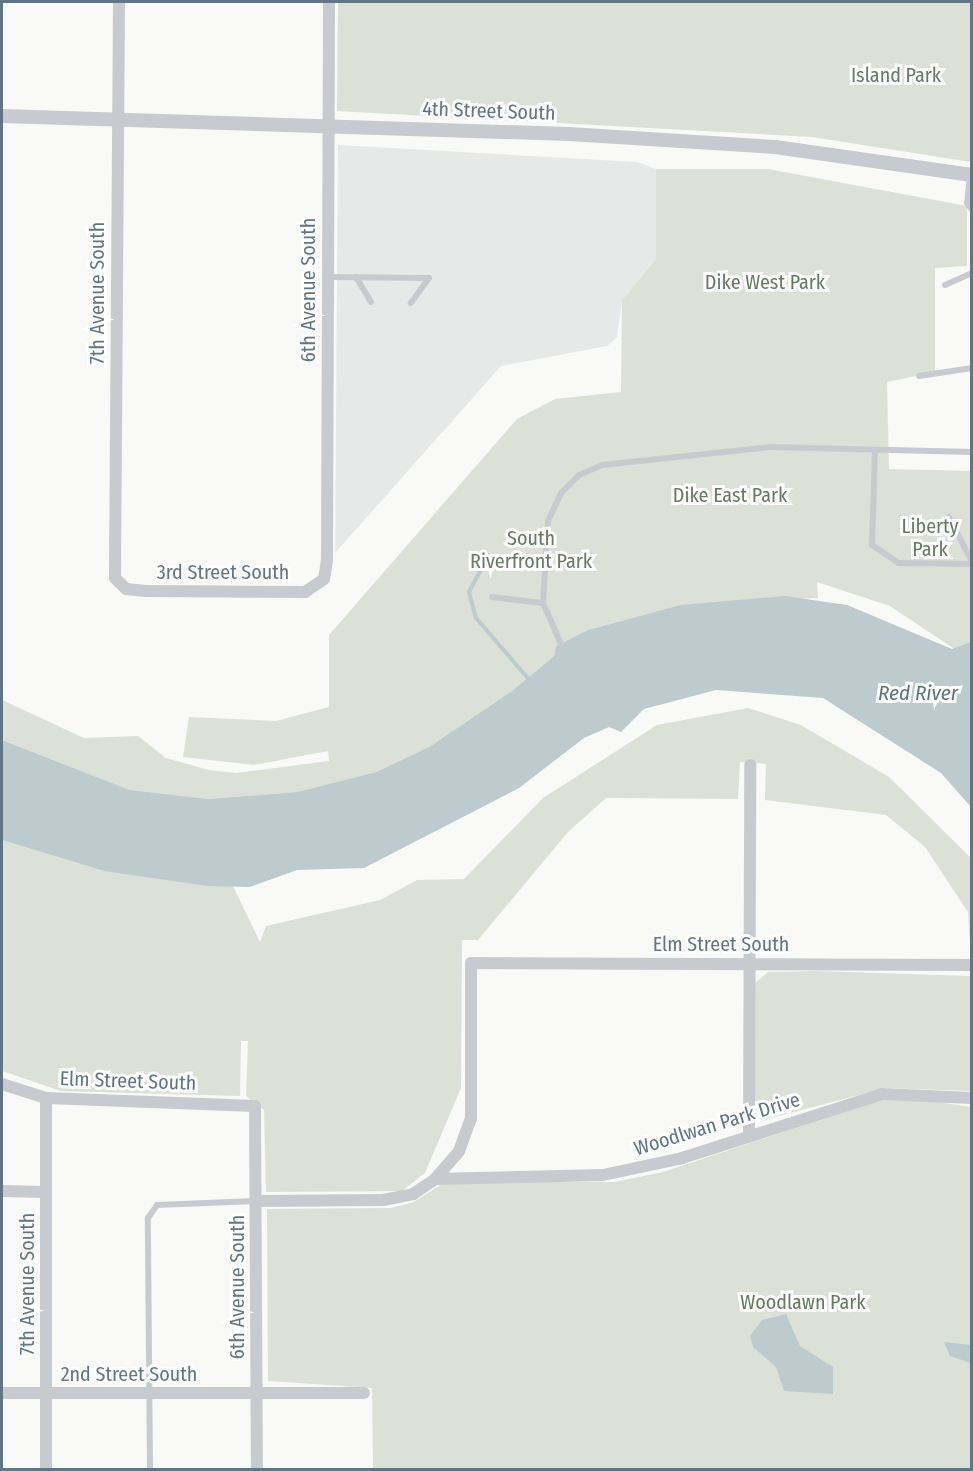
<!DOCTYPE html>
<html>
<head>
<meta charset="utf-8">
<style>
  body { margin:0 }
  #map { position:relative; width:973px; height:1471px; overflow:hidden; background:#f9f9f7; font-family:"Fira Sans Condensed",sans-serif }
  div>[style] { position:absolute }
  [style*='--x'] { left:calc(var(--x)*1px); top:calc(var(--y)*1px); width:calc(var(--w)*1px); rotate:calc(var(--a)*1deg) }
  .built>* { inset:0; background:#e7e8e8 }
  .green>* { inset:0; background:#dbe1d7 }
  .water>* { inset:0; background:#bdcace }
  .stream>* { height:4px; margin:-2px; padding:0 2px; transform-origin:2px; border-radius:2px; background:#bdcace }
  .service>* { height:6px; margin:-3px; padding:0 3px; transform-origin:3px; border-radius:3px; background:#c7cbcf }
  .minor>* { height:12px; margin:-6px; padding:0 6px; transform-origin:6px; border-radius:6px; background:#c7cbcf }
  .tertiary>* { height:14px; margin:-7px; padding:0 7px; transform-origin:7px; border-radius:7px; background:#c7cbcf }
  span { translate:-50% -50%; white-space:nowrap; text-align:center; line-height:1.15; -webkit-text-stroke:6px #fff; paint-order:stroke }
  .park-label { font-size:20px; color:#667a62 }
  .street-label { font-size:20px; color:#627584 }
  .water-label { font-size:21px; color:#5d757d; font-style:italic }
  .frame { position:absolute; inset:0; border:3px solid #627584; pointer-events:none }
</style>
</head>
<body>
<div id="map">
  <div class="built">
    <div style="clip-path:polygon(338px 145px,637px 162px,656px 169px,656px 259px,622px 300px,617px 337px,607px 346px,501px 366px,335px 553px)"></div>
  </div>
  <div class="green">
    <div style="clip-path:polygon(338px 2px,971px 2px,971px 162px,812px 137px,337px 111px)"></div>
    <div style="clip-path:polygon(656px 169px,768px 169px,967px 206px,967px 266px,935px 268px,935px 372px,887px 382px,889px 469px,971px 471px,971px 660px,890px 606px,817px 582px,818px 598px,680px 605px,588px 630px,556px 646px,554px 656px,512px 691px,429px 747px,376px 772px,297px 792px,208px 799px,130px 790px,2px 740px,2px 700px,84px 738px,138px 736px,166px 758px,209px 770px,236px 773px,329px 761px,328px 751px,254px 765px,183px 757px,189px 717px,276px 721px,329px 707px,329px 635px,517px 419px,555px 399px,621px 392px,622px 300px,656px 259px)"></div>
    <div style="clip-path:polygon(748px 708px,801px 725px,889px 777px,971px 858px,971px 957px,968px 912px,925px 847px,886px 815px,765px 800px,766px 764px,740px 762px,738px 799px,606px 798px,568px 832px,478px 940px,462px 940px,461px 1088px,425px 1173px,402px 1191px,266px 1192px,264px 1110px,246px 1096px,248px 1041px,241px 1041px,240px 1096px,61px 1091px,2px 1071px,2px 840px,104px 871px,233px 886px,260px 942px,266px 926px,380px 900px,417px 880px,464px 879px,543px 798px,657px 725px)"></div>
    <div style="clip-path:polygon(817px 971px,971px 976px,971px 1091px,886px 1088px,763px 1120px,753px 1103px,755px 983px,768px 972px)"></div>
    <div style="clip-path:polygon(918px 1099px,971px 1107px,971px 1469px,373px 1469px,372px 1388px,268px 1381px,267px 1209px,391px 1208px,414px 1202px,445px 1182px,614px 1182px,663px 1172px,880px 1100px)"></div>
  </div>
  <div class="water">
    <div style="clip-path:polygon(785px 596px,847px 605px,952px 649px,971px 642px,971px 807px,941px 773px,823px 698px,716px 690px,644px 709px,621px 732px,609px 727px,584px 738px,519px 788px,364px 868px,297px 870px,250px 887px,208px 886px,104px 871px,2px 840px,2px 740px,130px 790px,208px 799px,297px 792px,376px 772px,429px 747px,512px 691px,554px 656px,556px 646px,588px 630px,680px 605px)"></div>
    <div style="clip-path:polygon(786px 1314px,800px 1346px,833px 1367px,833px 1394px,784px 1391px,776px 1367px,753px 1347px,750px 1336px,762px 1320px)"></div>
    <div style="clip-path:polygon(944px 1342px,971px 1345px,971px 1363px,950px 1356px)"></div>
  </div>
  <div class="stream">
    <div style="--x:481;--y:570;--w:25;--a:119"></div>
    <div style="--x:469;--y:592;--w:27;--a:75"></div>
    <div style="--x:476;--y:618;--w:78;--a:49.2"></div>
  </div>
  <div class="service">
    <div style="--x:970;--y:176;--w:27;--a:96"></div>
    <div style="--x:967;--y:203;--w:9;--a:54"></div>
    <div style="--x:328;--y:277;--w:101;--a:0.6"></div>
    <div style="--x:429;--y:278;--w:31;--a:126"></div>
    <div style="--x:356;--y:277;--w:29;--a:59"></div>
    <div style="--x:945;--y:285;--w:30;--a:-24"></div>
    <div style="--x:919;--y:376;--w:54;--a:-8.6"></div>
    <div style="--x:875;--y:451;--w:94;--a:91.8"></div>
    <div style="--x:872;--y:545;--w:32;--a:34"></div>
    <div style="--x:899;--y:563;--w:73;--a:0.8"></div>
    <div style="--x:949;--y:517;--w:51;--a:62.9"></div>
    <div style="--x:492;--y:597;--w:51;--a:6.7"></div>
    <div style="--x:561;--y:644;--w:45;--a:-113.7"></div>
    <div style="--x:543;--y:603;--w:82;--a:-86.5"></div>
    <div style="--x:548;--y:521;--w:31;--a:-65"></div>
    <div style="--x:561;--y:493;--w:25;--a:-45"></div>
    <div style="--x:579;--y:475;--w:25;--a:-23"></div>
    <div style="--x:602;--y:465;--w:169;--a:-6.1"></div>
    <div style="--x:770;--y:447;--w:202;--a:1.4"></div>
    <div style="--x:150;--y:1470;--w:252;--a:-90.5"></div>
    <div style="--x:148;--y:1218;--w:16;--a:-55"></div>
    <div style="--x:157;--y:1205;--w:98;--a:-2.3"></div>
  </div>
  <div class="minor">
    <div style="--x:119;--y:2;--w:576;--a:90.4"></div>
    <div style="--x:115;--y:578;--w:16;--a:45"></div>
    <div style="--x:126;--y:589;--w:20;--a:6"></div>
    <div style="--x:146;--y:591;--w:159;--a:0.4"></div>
    <div style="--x:305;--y:592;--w:23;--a:-34"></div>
    <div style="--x:324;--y:579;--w:20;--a:-81"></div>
    <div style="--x:327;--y:559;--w:557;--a:-89.79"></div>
    <div style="--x:2;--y:1084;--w:46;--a:17.7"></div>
    <div style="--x:46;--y:1098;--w:209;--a:2.2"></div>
    <div style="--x:255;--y:1106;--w:364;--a:89.7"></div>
    <div style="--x:46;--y:1098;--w:372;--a:90"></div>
    <div style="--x:749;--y:1136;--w:371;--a:-89.8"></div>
    <div style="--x:435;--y:1179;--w:168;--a:-1.4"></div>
    <div style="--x:603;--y:1175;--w:81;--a:-12.1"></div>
    <div style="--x:682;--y:1158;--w:210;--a:-17.7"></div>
    <div style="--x:882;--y:1094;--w:90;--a:2.5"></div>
    <div style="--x:2;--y:1191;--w:43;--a:1.3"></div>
    <div style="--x:256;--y:1201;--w:127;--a:-0.5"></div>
    <div style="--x:383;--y:1200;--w:31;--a:-11"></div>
    <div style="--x:413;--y:1194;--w:27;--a:-34"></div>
    <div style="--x:435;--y:1179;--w:37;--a:-49"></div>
    <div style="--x:459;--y:1151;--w:35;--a:-70"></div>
    <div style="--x:471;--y:1118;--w:155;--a:-90"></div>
    <div style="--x:471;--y:963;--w:501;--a:0.23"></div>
    <div style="--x:2;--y:1393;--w:362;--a:0"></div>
  </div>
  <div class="tertiary">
    <div style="--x:2;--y:116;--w:567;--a:1.82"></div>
    <div style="--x:569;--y:134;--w:206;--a:3.6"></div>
    <div style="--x:775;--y:147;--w:199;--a:8.1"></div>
  </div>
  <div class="park-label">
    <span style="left:896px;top:75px">Island Park</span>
    <span style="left:765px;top:282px">Dike West Park</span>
    <span style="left:730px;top:495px">Dike East Park</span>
    <span style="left:930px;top:538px">Liberty<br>Park</span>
    <span style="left:531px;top:550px">South<br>Riverfront Park</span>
    <span style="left:803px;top:1302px">Woodlawn Park</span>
  </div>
  <div class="street-label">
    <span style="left:489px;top:111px;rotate:2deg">4th Street South</span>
    <span style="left:308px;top:290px;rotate:-90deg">6th Avenue South</span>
    <span style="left:97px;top:293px;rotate:-90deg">7th Avenue South</span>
    <span style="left:223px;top:572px">3rd Street South</span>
    <span style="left:721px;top:944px">Elm Street South</span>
    <span style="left:128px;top:1081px;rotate:2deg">Elm Street South</span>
    <span style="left:717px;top:1124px;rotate:-17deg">Woodlwan Park Drive</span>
    <span style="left:27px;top:1284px;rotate:-90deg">7th Avenue South</span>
    <span style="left:237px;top:1287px;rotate:-90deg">6th Avenue South</span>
    <span style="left:129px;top:1374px">2nd Street South</span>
  </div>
  <div class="water-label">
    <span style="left:918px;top:693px">Red River</span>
  </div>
  <div class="frame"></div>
</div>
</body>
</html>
